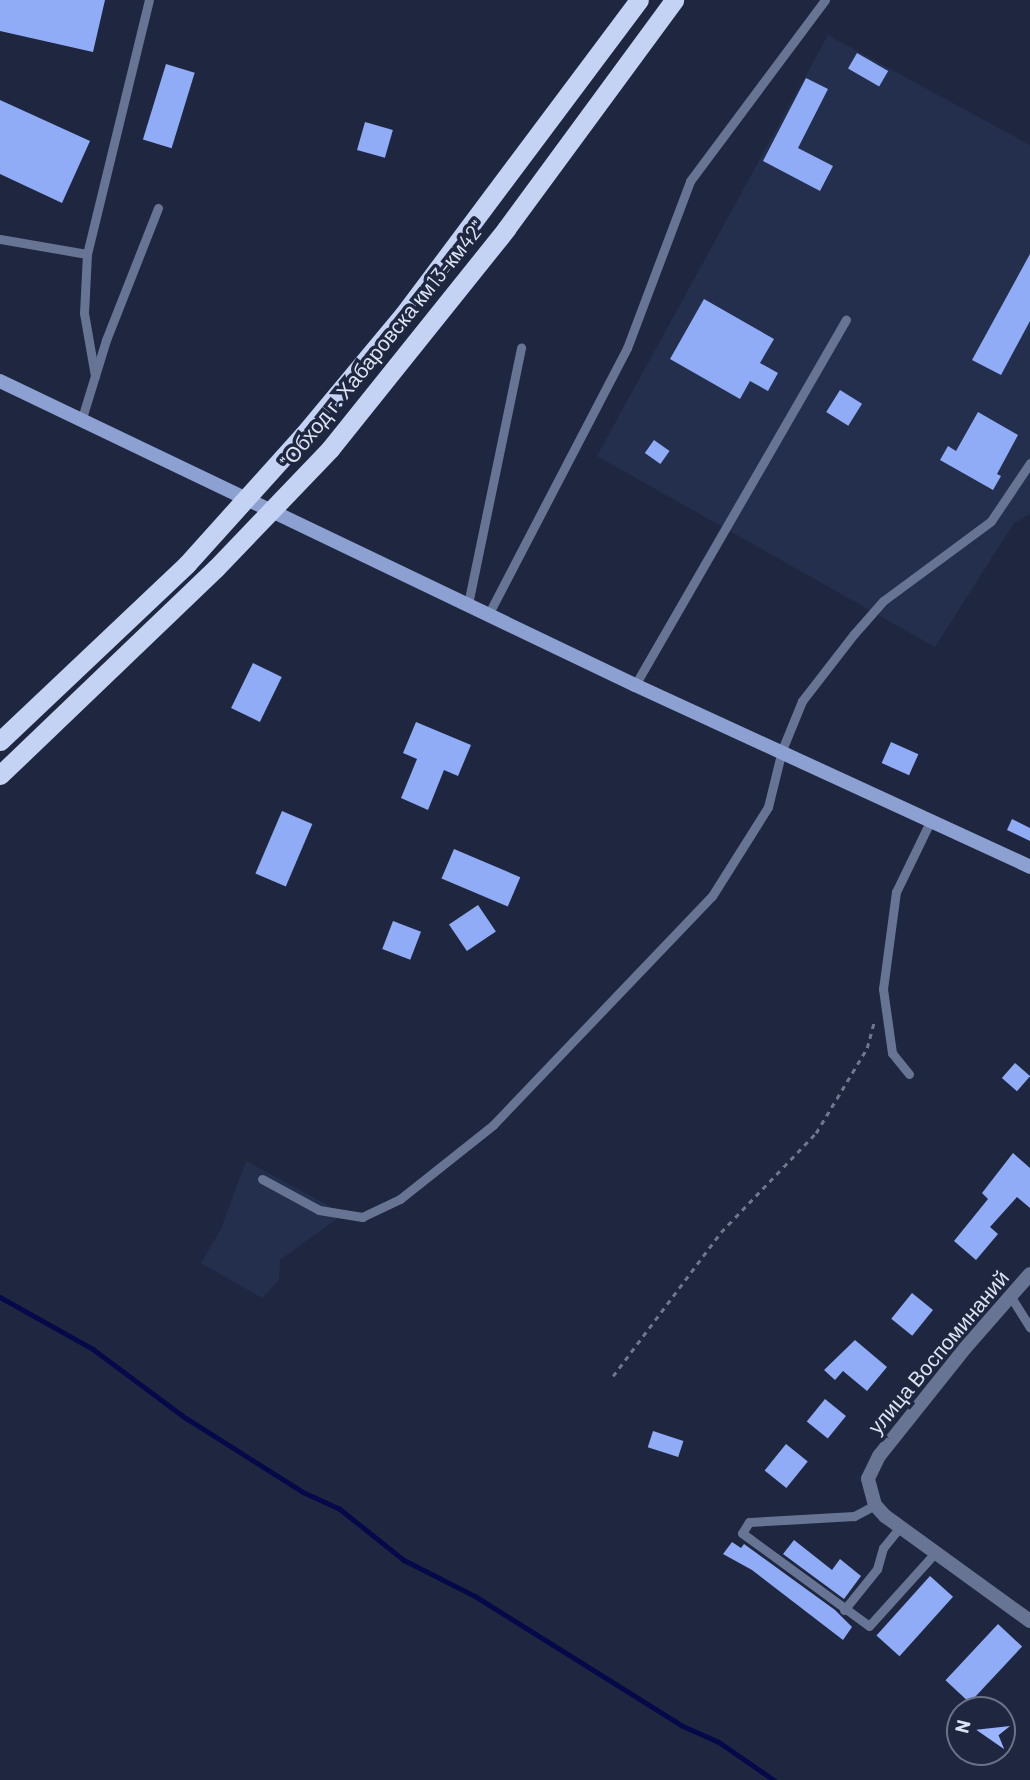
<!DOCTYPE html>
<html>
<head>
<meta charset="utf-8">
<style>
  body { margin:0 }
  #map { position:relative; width:1030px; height:1780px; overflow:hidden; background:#1e273f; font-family:Barlow,sans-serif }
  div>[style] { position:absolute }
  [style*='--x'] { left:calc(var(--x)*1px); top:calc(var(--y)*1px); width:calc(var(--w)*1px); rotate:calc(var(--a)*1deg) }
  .built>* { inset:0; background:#242f4d }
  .stream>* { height:4.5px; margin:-2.25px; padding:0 2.25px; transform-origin:2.25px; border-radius:2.25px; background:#050949 }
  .building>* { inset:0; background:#90acf7; transform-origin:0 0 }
  .path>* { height:2.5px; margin-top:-1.25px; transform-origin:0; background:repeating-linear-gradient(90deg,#6f778b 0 5px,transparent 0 10px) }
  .service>* { height:9px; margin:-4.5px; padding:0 4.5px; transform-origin:4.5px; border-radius:4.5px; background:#687494 }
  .minor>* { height:14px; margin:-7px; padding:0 7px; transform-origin:7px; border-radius:7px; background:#687494 }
  .secondary>* { height:14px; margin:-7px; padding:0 7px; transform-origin:7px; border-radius:7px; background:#8ca0d2 }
  .trunk>* { height:19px; margin:-9.5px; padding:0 9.5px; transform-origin:9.5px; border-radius:9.5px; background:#c4d2f4 }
  span { translate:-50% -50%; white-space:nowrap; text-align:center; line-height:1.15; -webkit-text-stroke:7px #1e273f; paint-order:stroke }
  .street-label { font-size:21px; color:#dbe2f2 }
  .north { position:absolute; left:946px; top:1696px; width:70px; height:70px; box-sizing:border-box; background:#1e273f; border:2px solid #6a7287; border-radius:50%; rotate:284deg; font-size:19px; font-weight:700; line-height:28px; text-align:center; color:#dbe2f2 }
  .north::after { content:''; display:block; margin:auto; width:24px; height:32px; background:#9ab5fd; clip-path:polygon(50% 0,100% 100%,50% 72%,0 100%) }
</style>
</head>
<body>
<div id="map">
  <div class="built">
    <div style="clip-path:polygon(828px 35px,1030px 145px,1030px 514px,1014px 523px,935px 647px,597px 456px)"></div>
    <div style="clip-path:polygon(246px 1161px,344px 1214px,280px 1260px,279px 1280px,262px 1298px,201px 1263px,221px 1229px)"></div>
  </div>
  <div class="stream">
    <div style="--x:0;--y:1297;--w:107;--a:29.2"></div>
    <div style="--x:93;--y:1349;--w:116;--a:36.6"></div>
    <div style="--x:186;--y:1418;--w:138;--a:32.3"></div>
    <div style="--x:303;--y:1492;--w:41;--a:24.7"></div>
    <div style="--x:340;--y:1509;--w:82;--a:38.6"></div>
    <div style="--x:404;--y:1560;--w:80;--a:26.9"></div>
    <div style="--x:475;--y:1596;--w:245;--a:32"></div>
    <div style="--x:683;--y:1726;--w:39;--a:24"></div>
    <div style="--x:719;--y:1742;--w:67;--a:34.6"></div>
  </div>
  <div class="building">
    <div style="clip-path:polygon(0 0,105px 0,93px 52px,0 31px)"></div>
    <div style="left:857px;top:53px;width:36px;height:18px;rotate:30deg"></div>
    <div style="left:166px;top:64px;width:30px;height:79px;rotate:17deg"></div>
    <div style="clip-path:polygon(806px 78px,828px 89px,798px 148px,833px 166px,820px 191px,763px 161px)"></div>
    <div style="clip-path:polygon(0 100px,90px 141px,62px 203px,0 174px)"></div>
    <div style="left:365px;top:122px;width:29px;height:29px;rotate:16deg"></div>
    <div style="clip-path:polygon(1030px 254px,1030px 321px,1001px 375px,972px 360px)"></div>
    <div style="clip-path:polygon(704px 299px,774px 339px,760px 363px,778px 373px,768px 391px,750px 381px,740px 399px,670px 359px)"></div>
    <div style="left:840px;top:390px;width:26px;height:26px;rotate:32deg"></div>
    <div style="clip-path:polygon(978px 412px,1018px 435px,997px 474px,1001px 476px,993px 490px,940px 460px,948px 446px,956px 451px)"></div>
    <div style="left:654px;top:440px;width:19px;height:16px;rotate:35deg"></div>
    <div style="left:253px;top:663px;width:32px;height:50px;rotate:26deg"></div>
    <div style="clip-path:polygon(416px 722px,471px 745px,458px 776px,444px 770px,428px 810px,401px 798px,417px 759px,403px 753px)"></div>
    <div style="left:891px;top:742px;width:30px;height:23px;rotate:24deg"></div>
    <div style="left:282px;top:811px;width:33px;height:68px;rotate:23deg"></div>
    <div style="clip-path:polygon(1012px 819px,1030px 828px,1030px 841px,1007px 830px)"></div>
    <div style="left:454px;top:849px;width:72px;height:32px;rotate:23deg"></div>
    <div style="left:478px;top:905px;width:32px;height:35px;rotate:56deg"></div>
    <div style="left:393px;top:921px;width:30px;height:30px;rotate:21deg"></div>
    <div style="left:1015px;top:1063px;width:20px;height:20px;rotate:41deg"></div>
    <div style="clip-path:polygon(1013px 1153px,1030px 1168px,1030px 1208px,1017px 1197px,990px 1227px,998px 1234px,976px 1260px,954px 1241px,988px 1199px,982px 1193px)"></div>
    <div style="left:912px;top:1293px;width:27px;height:33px;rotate:39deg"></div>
    <div style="clip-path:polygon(855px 1340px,887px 1367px,867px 1391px,843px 1371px,835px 1380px,824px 1370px)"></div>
    <div style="left:825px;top:1399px;width:27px;height:29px;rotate:39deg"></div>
    <div style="left:653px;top:1431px;width:32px;height:17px;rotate:18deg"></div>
    <div style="left:786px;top:1444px;width:28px;height:34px;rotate:39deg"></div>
    <div style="clip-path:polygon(794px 1540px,832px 1570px,840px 1559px,861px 1576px,844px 1599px,783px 1554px)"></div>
    <div style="clip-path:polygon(732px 1542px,741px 1548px,744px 1544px,835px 1610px,852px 1627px,843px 1640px,752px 1570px,723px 1554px)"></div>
    <div style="left:930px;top:1576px;width:31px;height:80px;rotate:42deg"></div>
    <div style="left:998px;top:1624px;width:33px;height:77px;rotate:43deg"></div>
  </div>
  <div class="path">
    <div style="--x:613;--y:1376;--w:180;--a:-53.1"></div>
    <div style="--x:721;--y:1232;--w:137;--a:-46.2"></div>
    <div style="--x:816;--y:1133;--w:99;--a:-59"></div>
    <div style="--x:867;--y:1048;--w:30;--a:-75"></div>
  </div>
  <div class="service">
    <div style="--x:0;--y:239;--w:88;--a:9.8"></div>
    <div style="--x:95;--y:376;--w:64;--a:-99.9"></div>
    <div style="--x:84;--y:313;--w:59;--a:-87.1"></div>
    <div style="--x:87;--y:254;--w:261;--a:-76.3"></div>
    <div style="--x:82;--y:418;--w:82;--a:-72.9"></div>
    <div style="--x:106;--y:340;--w:142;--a:-68.5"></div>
    <div style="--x:468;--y:604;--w:262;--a:-78.3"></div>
    <div style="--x:488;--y:615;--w:301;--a:-62.5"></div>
    <div style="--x:627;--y:348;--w:178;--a:-69.3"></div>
    <div style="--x:690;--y:181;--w:226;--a:-53.3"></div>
    <div style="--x:635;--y:685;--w:422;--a:-60"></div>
    <div style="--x:909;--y:1074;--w:27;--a:-129"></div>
    <div style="--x:892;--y:1053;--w:65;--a:-98"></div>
    <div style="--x:883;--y:989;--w:98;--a:-82.4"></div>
    <div style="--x:896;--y:892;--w:78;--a:-64.1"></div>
    <div style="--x:262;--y:1179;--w:65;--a:28.5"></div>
    <div style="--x:319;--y:1210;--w:44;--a:9.2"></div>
    <div style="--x:362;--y:1217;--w:42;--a:-25.3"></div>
    <div style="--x:400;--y:1199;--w:119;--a:-38.5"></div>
    <div style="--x:493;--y:1125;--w:317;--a:-46.3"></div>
    <div style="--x:712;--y:896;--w:105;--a:-57.8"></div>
    <div style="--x:768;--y:807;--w:59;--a:-76.2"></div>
    <div style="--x:782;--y:750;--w:53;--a:-67.8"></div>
    <div style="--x:802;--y:701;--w:85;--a:-52.2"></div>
    <div style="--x:854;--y:634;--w:44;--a:-48.7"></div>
    <div style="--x:883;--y:601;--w:134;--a:-36.5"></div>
    <div style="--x:991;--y:521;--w:70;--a:-56.1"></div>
    <div style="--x:1011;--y:1297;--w:36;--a:58"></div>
    <div style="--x:875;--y:1505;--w:24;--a:152"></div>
    <div style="--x:854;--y:1516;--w:105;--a:176.7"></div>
    <div style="--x:749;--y:1522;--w:13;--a:122"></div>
    <div style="--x:742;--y:1533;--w:157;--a:36.2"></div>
    <div style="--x:869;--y:1626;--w:97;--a:-47.9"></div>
    <div style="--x:844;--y:1610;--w:53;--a:-51.2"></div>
    <div style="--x:877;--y:1569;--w:22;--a:-74"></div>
    <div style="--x:883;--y:1548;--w:27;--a:-51"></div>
  </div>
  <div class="minor">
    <div style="--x:1030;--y:1274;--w:97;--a:131.2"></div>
    <div style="--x:966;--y:1347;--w:139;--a:128.6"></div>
    <div style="--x:879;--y:1456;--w:25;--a:116"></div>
    <div style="--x:868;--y:1479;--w:27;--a:75"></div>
    <div style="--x:875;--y:1505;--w:15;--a:48"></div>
    <div style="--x:885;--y:1516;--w:179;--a:35.9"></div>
  </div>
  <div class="secondary">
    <div style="--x:0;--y:381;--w:704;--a:25.58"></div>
    <div style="--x:635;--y:685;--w:435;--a:24.7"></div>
  </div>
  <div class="trunk">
    <div style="--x:0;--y:741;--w:257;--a:-43.4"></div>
    <div style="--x:187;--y:564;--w:175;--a:-48"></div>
    <div style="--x:304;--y:434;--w:156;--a:-50.2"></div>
    <div style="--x:404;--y:314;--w:392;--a:-53.2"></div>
    <div style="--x:0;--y:775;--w:299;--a:-43.8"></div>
    <div style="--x:216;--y:568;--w:165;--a:-46.2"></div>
    <div style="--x:330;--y:449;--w:282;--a:-51.3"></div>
    <div style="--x:506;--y:229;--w:284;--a:-53.7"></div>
  </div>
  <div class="street-label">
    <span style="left:382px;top:344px;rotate:-51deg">"Обход г. Хабаровска км13-км42"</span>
    <span style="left:938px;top:1352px;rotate:-50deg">улица Воспоминаний</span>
  </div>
  <div class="north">N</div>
</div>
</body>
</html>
